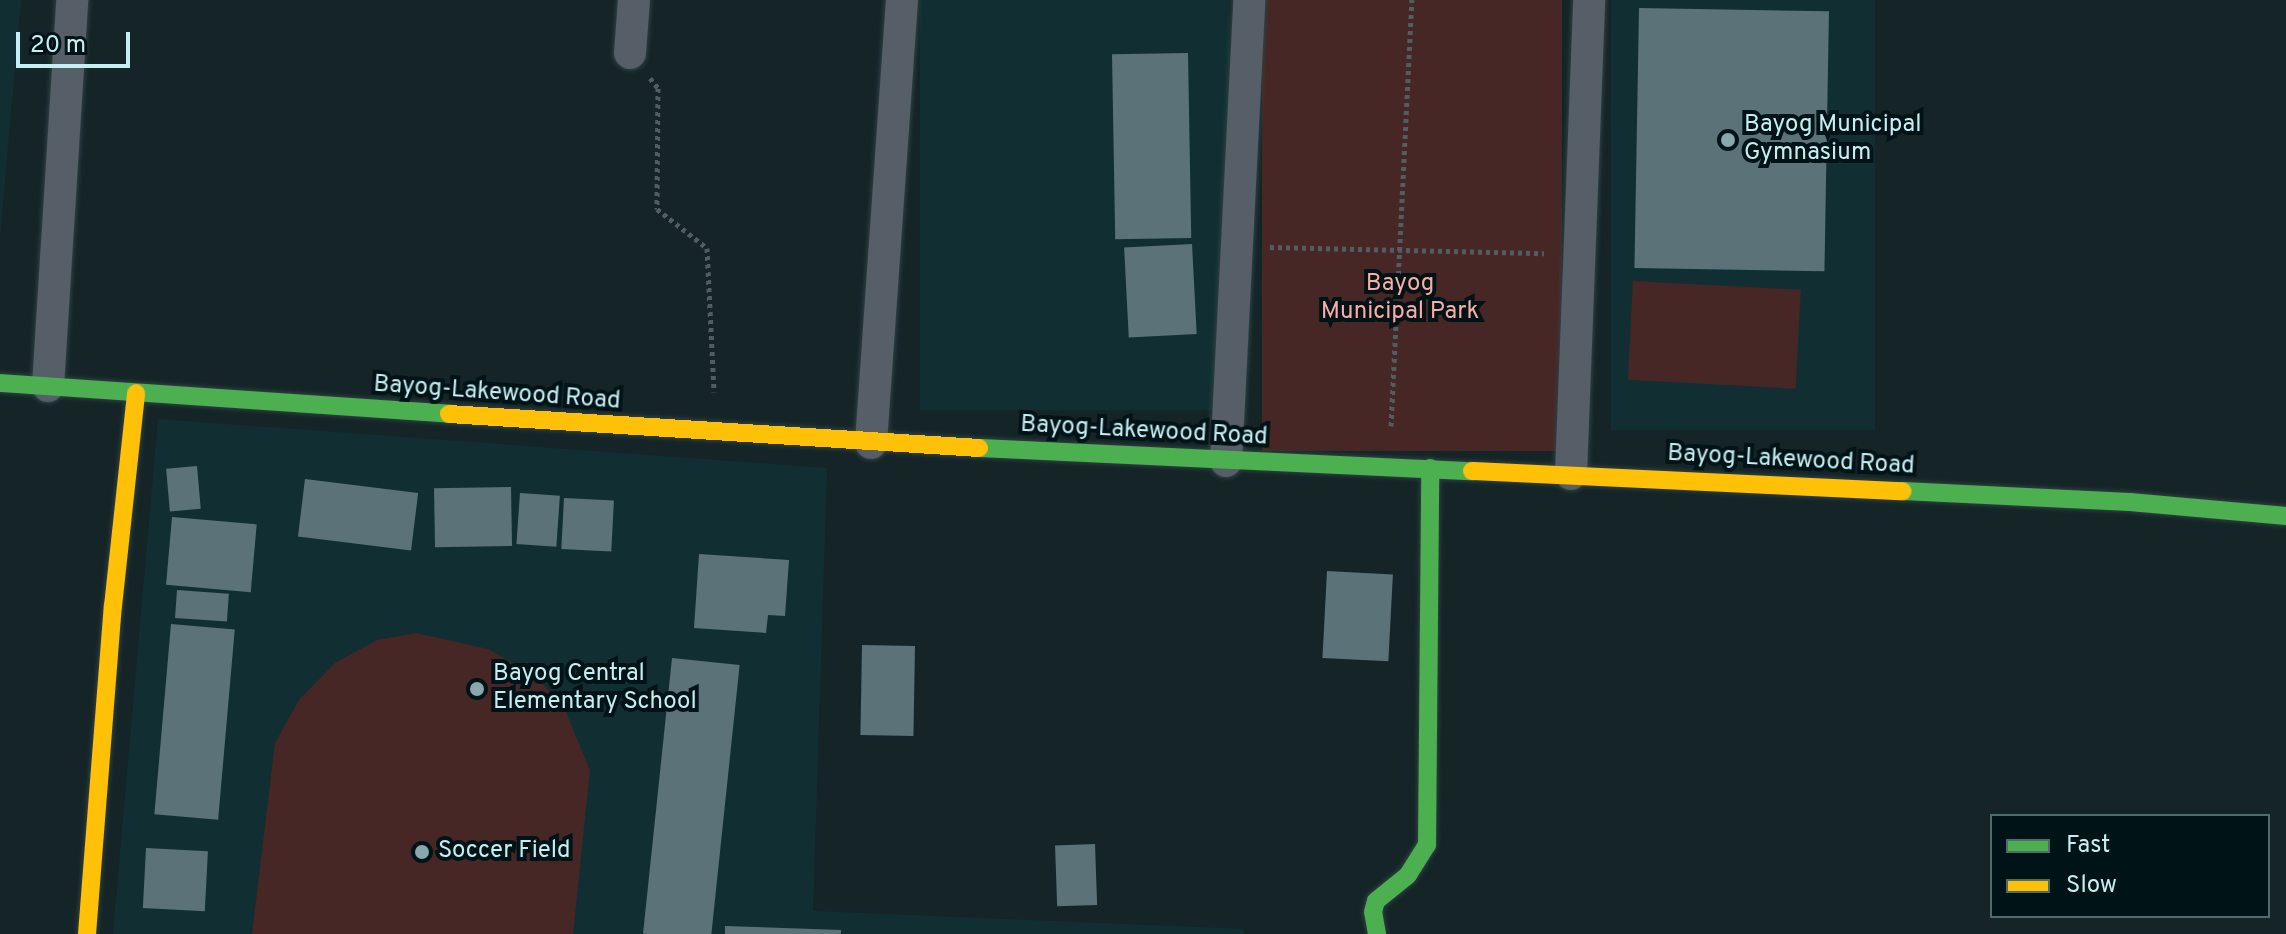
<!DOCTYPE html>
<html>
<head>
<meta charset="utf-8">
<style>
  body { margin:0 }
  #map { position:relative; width:2286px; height:934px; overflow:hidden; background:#152527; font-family:Overpass,sans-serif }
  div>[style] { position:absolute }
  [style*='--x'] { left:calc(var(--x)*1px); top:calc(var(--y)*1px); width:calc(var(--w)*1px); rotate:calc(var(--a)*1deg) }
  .built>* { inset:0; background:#112f33; transform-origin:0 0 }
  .green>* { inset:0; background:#472725; transform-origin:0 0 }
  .building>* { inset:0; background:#5b7279; transform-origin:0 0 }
  .path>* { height:5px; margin-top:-2.5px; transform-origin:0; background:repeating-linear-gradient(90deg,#515c63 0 4px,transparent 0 8px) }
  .roads { filter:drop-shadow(0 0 2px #2f4042) drop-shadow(0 0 2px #2f4042) }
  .street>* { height:32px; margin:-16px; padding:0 16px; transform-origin:16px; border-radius:16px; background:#565e68 }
  .fast>* { height:18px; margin:-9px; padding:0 9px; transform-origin:9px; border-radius:9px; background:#4caf50 }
  .slow>* { height:18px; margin:-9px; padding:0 9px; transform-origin:9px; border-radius:9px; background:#ffc107 }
  .dots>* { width:22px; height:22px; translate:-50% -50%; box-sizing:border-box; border:4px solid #001316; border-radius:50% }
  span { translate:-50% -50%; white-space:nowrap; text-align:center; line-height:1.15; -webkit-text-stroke:8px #001316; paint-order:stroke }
  .poi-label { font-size:24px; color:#c5eef3 }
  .left { translate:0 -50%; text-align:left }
  .park-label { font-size:24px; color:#fcaba5 }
  .street-label { font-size:24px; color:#c5eef3 }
  .legend { position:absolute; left:1990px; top:814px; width:280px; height:104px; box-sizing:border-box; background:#001316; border:2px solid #4f6b6e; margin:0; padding:10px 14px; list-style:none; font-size:24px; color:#c5eef3 }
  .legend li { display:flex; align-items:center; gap:16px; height:40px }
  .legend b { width:40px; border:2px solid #4f6b6e }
  .scale { position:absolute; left:16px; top:32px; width:114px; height:36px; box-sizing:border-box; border:4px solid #c5eef3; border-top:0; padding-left:10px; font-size:24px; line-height:28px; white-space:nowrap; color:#c5eef3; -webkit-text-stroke:6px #001316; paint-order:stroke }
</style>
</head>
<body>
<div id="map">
  <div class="built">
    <div style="clip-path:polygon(0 0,21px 0,0 236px)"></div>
    <div style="left:920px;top:0;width:309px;height:410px"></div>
    <div style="left:1611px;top:0;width:264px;height:430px"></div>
    <div style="clip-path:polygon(158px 419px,827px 468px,813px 911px,1243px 929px,1244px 934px,113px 934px)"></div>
  </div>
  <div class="green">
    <div style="left:1262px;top:0;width:300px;height:451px"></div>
    <div style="left:1633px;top:281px;width:168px;height:99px;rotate:3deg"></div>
    <div style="clip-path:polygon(416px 633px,488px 649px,535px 675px,565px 710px,590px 770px,573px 934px,252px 934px,275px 743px,299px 700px,335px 663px,377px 640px)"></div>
  </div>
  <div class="building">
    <div style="left:1639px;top:8px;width:190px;height:260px;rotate:1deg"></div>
    <div style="left:1188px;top:53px;width:185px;height:76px;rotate:89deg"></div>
    <div style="left:1192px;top:244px;width:90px;height:68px;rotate:87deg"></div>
    <div style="left:197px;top:466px;width:43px;height:31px;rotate:85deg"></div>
    <div style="left:305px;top:479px;width:114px;height:58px;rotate:7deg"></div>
    <div style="left:511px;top:487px;width:59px;height:77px;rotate:89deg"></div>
    <div style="left:520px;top:493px;width:40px;height:51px;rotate:4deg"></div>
    <div style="left:564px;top:498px;width:50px;height:51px;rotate:3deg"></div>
    <div style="left:172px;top:517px;width:85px;height:68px;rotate:5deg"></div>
    <div style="clip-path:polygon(699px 554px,789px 560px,785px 616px,768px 615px,766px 633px,694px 628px)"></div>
    <div style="left:1327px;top:571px;width:66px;height:87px;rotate:3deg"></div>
    <div style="left:177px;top:590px;width:52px;height:28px;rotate:4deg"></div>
    <div style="left:171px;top:624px;width:64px;height:191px;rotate:5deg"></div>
    <div style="left:862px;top:645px;width:53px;height:90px;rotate:1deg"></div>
    <div style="left:672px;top:658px;width:68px;height:277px;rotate:6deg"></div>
    <div style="left:1095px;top:844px;width:61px;height:40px;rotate:88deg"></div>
    <div style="left:146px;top:848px;width:62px;height:60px;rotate:3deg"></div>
    <div style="clip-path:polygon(725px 926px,841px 930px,841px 934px,725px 934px)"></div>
  </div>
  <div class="path">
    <div style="--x:650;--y:78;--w:13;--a:51"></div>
    <div style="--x:658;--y:88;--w:121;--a:90.5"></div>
    <div style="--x:657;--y:209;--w:63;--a:38"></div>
    <div style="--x:707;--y:248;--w:144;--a:87.2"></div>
    <div style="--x:1270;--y:247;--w:274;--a:1.3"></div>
    <div style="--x:1391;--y:426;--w:427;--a:-87.2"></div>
  </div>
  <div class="roads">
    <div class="street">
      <div style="--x:630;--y:53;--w:53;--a:-85.7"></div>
      <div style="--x:48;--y:386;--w:387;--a:-86.4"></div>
      <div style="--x:871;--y:443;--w:444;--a:-86"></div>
      <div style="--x:1226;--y:461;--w:462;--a:-87.1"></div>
      <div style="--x:1571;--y:474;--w:474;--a:-87.8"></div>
    </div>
    <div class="fast">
      <div style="--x:0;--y:383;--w:450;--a:3.9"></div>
      <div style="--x:979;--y:448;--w:494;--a:2.7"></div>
      <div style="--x:1903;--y:491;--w:227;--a:2.8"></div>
      <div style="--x:2130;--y:502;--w:157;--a:5.1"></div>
      <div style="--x:1377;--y:934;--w:22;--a:-100"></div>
      <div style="--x:1373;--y:912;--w:11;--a:-75"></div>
      <div style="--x:1376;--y:901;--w:41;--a:-39.1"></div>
      <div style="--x:1408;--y:875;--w:36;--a:-58"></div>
      <div style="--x:1427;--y:845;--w:377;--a:-89.5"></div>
    </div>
    <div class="slow">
      <div style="--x:449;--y:414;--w:531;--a:3.67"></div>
      <div style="--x:1472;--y:471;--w:431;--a:2.7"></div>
      <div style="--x:87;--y:934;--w:329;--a:-85.5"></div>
      <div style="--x:113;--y:606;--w:214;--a:-83.8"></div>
    </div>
  </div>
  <div class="dots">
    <div style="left:1728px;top:140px;background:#87a8ac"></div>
    <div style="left:477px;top:689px;background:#87a8ac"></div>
    <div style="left:422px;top:852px;background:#87a8ac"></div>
  </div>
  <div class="poi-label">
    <span class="left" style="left:1744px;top:140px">Bayog Municipal<br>Gymnasium</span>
    <span class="left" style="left:493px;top:689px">Bayog Central<br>Elementary School</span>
    <span class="left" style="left:438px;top:852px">Soccer Field</span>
  </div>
  <div class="park-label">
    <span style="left:1400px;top:299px">Bayog<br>Municipal Park</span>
  </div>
  <div class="street-label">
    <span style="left:497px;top:394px;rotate:4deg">Bayog-Lakewood Road</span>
    <span style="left:1144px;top:432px;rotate:3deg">Bayog-Lakewood Road</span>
    <span style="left:1791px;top:461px;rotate:3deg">Bayog-Lakewood Road</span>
  </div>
  <ul class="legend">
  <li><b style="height:10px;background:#4caf50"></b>Fast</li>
  <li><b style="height:10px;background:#ffc107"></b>Slow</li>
  </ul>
  <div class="scale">20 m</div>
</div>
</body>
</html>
